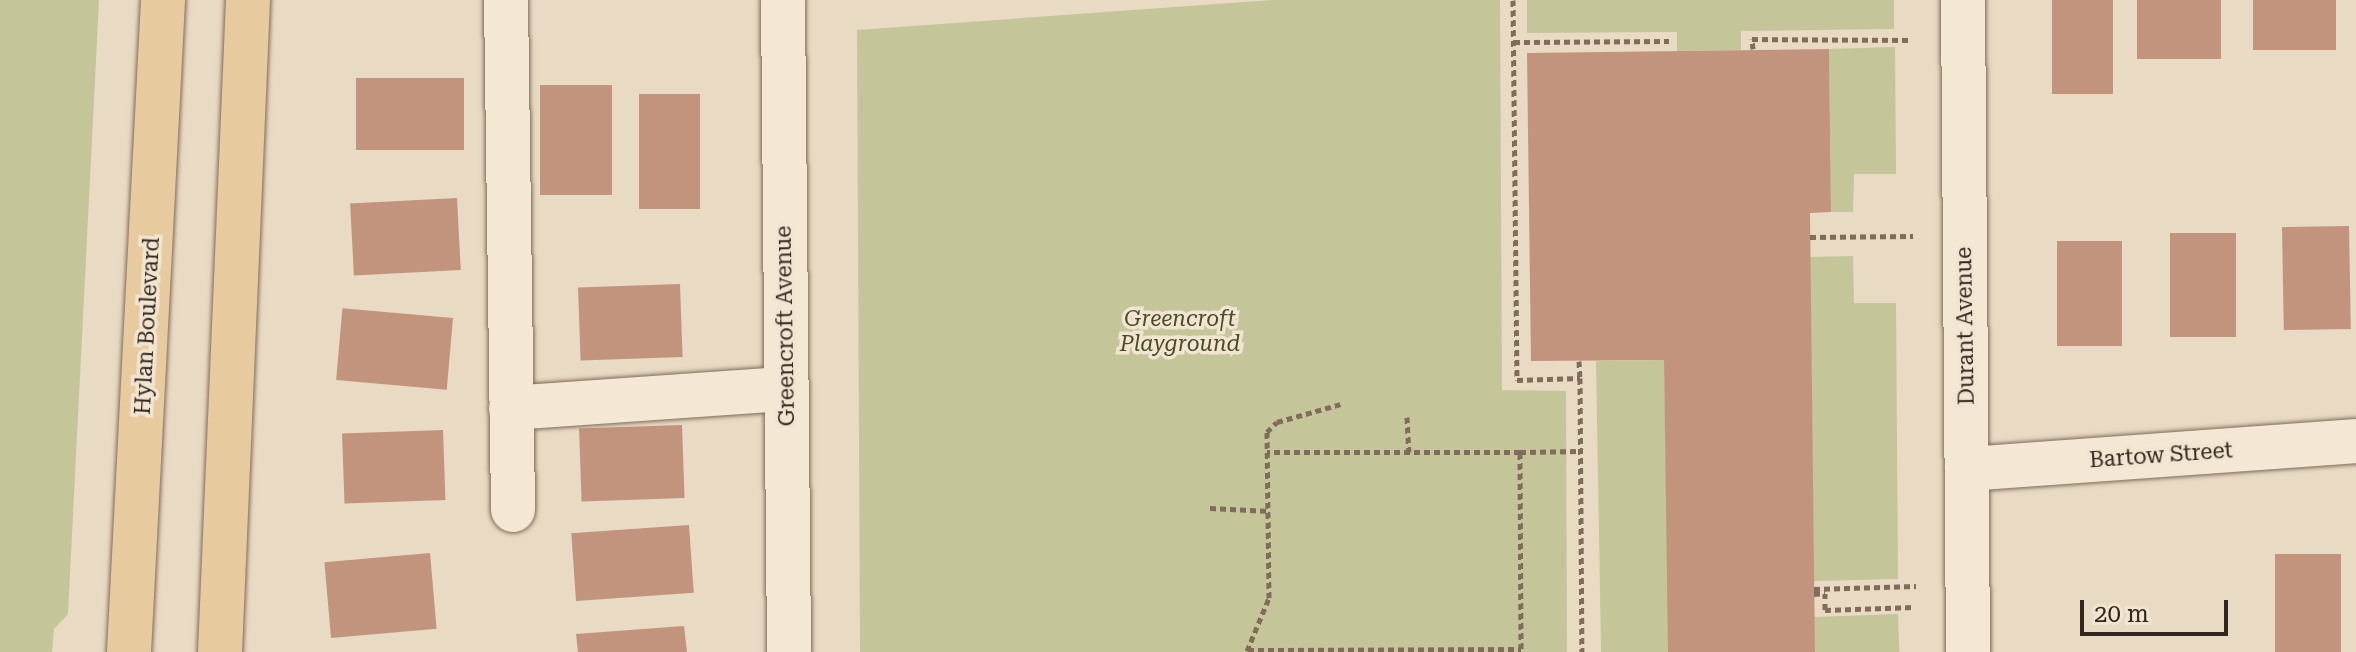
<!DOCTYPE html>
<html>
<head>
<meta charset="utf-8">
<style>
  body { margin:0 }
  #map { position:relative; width:2356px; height:652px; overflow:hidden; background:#e8dac3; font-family:"Roboto Serif",serif }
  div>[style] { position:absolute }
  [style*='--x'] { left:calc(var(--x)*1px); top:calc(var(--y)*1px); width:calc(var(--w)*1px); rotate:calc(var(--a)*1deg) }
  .green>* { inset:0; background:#c4c599; transform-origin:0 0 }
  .building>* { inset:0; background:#c2937d; transform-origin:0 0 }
  .path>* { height:5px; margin-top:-2.5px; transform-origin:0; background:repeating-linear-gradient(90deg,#816c5c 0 6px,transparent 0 10px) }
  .roads { filter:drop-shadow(0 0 2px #816c5c) drop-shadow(0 0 2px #816c5c) }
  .minor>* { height:44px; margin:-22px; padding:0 22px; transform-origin:22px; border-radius:22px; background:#f4e8d5 }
  .major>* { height:44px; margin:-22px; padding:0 22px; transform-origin:22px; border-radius:22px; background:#e8ca9f }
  span { translate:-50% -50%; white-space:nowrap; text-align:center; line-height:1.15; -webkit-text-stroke:7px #f1e5d2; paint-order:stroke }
  .park-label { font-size:22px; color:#474c27; font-style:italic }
  .street-label { font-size:22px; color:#32261e }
  .scale { position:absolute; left:2080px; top:600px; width:148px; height:36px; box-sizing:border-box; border:4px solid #32261e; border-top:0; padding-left:10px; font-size:24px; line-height:28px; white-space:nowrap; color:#32261e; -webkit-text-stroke:6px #f1e5d2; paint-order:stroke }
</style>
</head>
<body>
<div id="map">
  <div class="green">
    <div style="clip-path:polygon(0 0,99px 0,68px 614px,54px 629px,52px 652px,0 652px)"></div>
    <div style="clip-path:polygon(1273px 0,1500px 0,1502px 390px,1566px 391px,1567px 652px,860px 652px,857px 30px)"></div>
    <div style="clip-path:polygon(1527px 0,1894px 0,1894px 29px,1741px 31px,1741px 50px,1677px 51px,1677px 32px,1527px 33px)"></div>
    <div style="clip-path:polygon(1895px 47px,1896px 174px,1854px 174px,1853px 212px,1831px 212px,1829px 49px)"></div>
    <div style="clip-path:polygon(1853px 256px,1854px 303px,1896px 303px,1898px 579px,1814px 581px,1810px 257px)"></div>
    <div style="left:1664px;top:360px;width:292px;height:68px;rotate:89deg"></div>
    <div style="left:1898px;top:614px;width:38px;height:84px;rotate:88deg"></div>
  </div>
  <div class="building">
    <div style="left:2052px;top:0;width:61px;height:94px"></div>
    <div style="left:2137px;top:0;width:84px;height:59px"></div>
    <div style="left:2253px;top:0;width:83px;height:50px"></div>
    <div style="clip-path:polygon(1829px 49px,1831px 212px,1810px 213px,1815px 652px,1668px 652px,1664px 360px,1531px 361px,1527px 53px)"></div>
    <div style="left:464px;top:78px;width:72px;height:108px;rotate:90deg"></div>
    <div style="left:612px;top:85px;width:110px;height:72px;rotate:90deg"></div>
    <div style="left:700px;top:94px;width:115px;height:61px;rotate:90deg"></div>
    <div style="left:457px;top:198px;width:72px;height:107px;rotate:87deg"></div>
    <div style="left:2349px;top:226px;width:103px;height:67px;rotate:89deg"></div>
    <div style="left:2170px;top:233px;width:66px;height:104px"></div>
    <div style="left:2057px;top:241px;width:65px;height:105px"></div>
    <div style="left:680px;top:284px;width:73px;height:102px;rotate:88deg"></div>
    <div style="left:453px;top:318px;width:72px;height:111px;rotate:95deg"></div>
    <div style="left:682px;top:425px;width:73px;height:103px;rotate:88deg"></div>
    <div style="left:443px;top:430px;width:70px;height:101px;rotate:88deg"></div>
    <div style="left:689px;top:525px;width:68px;height:118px;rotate:86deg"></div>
    <div style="left:430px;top:553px;width:76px;height:106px;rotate:85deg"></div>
    <div style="left:2275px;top:554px;width:66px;height:98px"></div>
    <div style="clip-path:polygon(684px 626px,687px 652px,578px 652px,576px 634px)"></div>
  </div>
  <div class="path">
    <div style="--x:1513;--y:0;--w:380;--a:89.4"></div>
    <div style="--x:1517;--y:380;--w:63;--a:-1.8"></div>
    <div style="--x:1580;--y:378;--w:274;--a:89.6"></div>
    <div style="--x:1514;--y:42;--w:155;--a:-0.4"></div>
    <div style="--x:1753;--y:49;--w:10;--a:-96"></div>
    <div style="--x:1752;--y:39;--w:160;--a:0.4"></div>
    <div style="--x:1810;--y:237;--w:103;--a:-0.6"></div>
    <div style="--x:1579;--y:361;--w:17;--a:87"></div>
    <div style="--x:1407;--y:417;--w:35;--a:87"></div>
    <div style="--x:1520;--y:452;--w:60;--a:-1"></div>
    <div style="--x:1210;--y:508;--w:60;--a:2.9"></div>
    <div style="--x:1814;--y:589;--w:102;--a:-1.7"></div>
    <div style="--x:1814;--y:594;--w:11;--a:-5"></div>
    <div style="--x:1825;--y:593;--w:17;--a:90"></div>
    <div style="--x:1825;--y:610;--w:90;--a:-1.9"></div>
    <div style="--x:1248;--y:650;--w:273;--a:-0.2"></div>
    <div style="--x:1521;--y:649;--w:197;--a:-90.3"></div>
    <div style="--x:1520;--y:452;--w:253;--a:180"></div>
    <div style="--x:1247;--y:651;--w:57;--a:-67.5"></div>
    <div style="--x:1269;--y:598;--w:166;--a:-90.7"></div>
    <div style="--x:1267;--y:432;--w:14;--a:-45"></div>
    <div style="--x:1277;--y:422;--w:66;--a:-15.7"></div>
  </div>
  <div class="roads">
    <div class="minor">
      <div style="--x:506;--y:0;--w:510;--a:89.21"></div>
      <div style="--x:783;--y:0;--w:652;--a:89.47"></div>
      <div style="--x:1963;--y:0;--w:652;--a:89.56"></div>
      <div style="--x:511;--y:408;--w:276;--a:-4"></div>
      <div style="--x:1967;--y:469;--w:390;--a:-4.1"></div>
    </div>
    <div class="major">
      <div style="--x:129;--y:652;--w:653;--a:-87.01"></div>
      <div style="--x:220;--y:652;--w:653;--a:-87.54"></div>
    </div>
  </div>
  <div class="park-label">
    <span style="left:1180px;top:331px">Greencroft<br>Playground</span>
  </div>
  <div class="street-label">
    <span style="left:147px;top:326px;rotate:-87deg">Hylan Boulevard</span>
    <span style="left:785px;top:326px;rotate:-91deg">Greencroft Avenue</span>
    <span style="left:1965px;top:326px;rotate:-91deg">Durant Avenue</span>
    <span style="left:2161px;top:455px;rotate:-4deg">Bartow Street</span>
  </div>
  <div class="scale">20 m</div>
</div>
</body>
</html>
